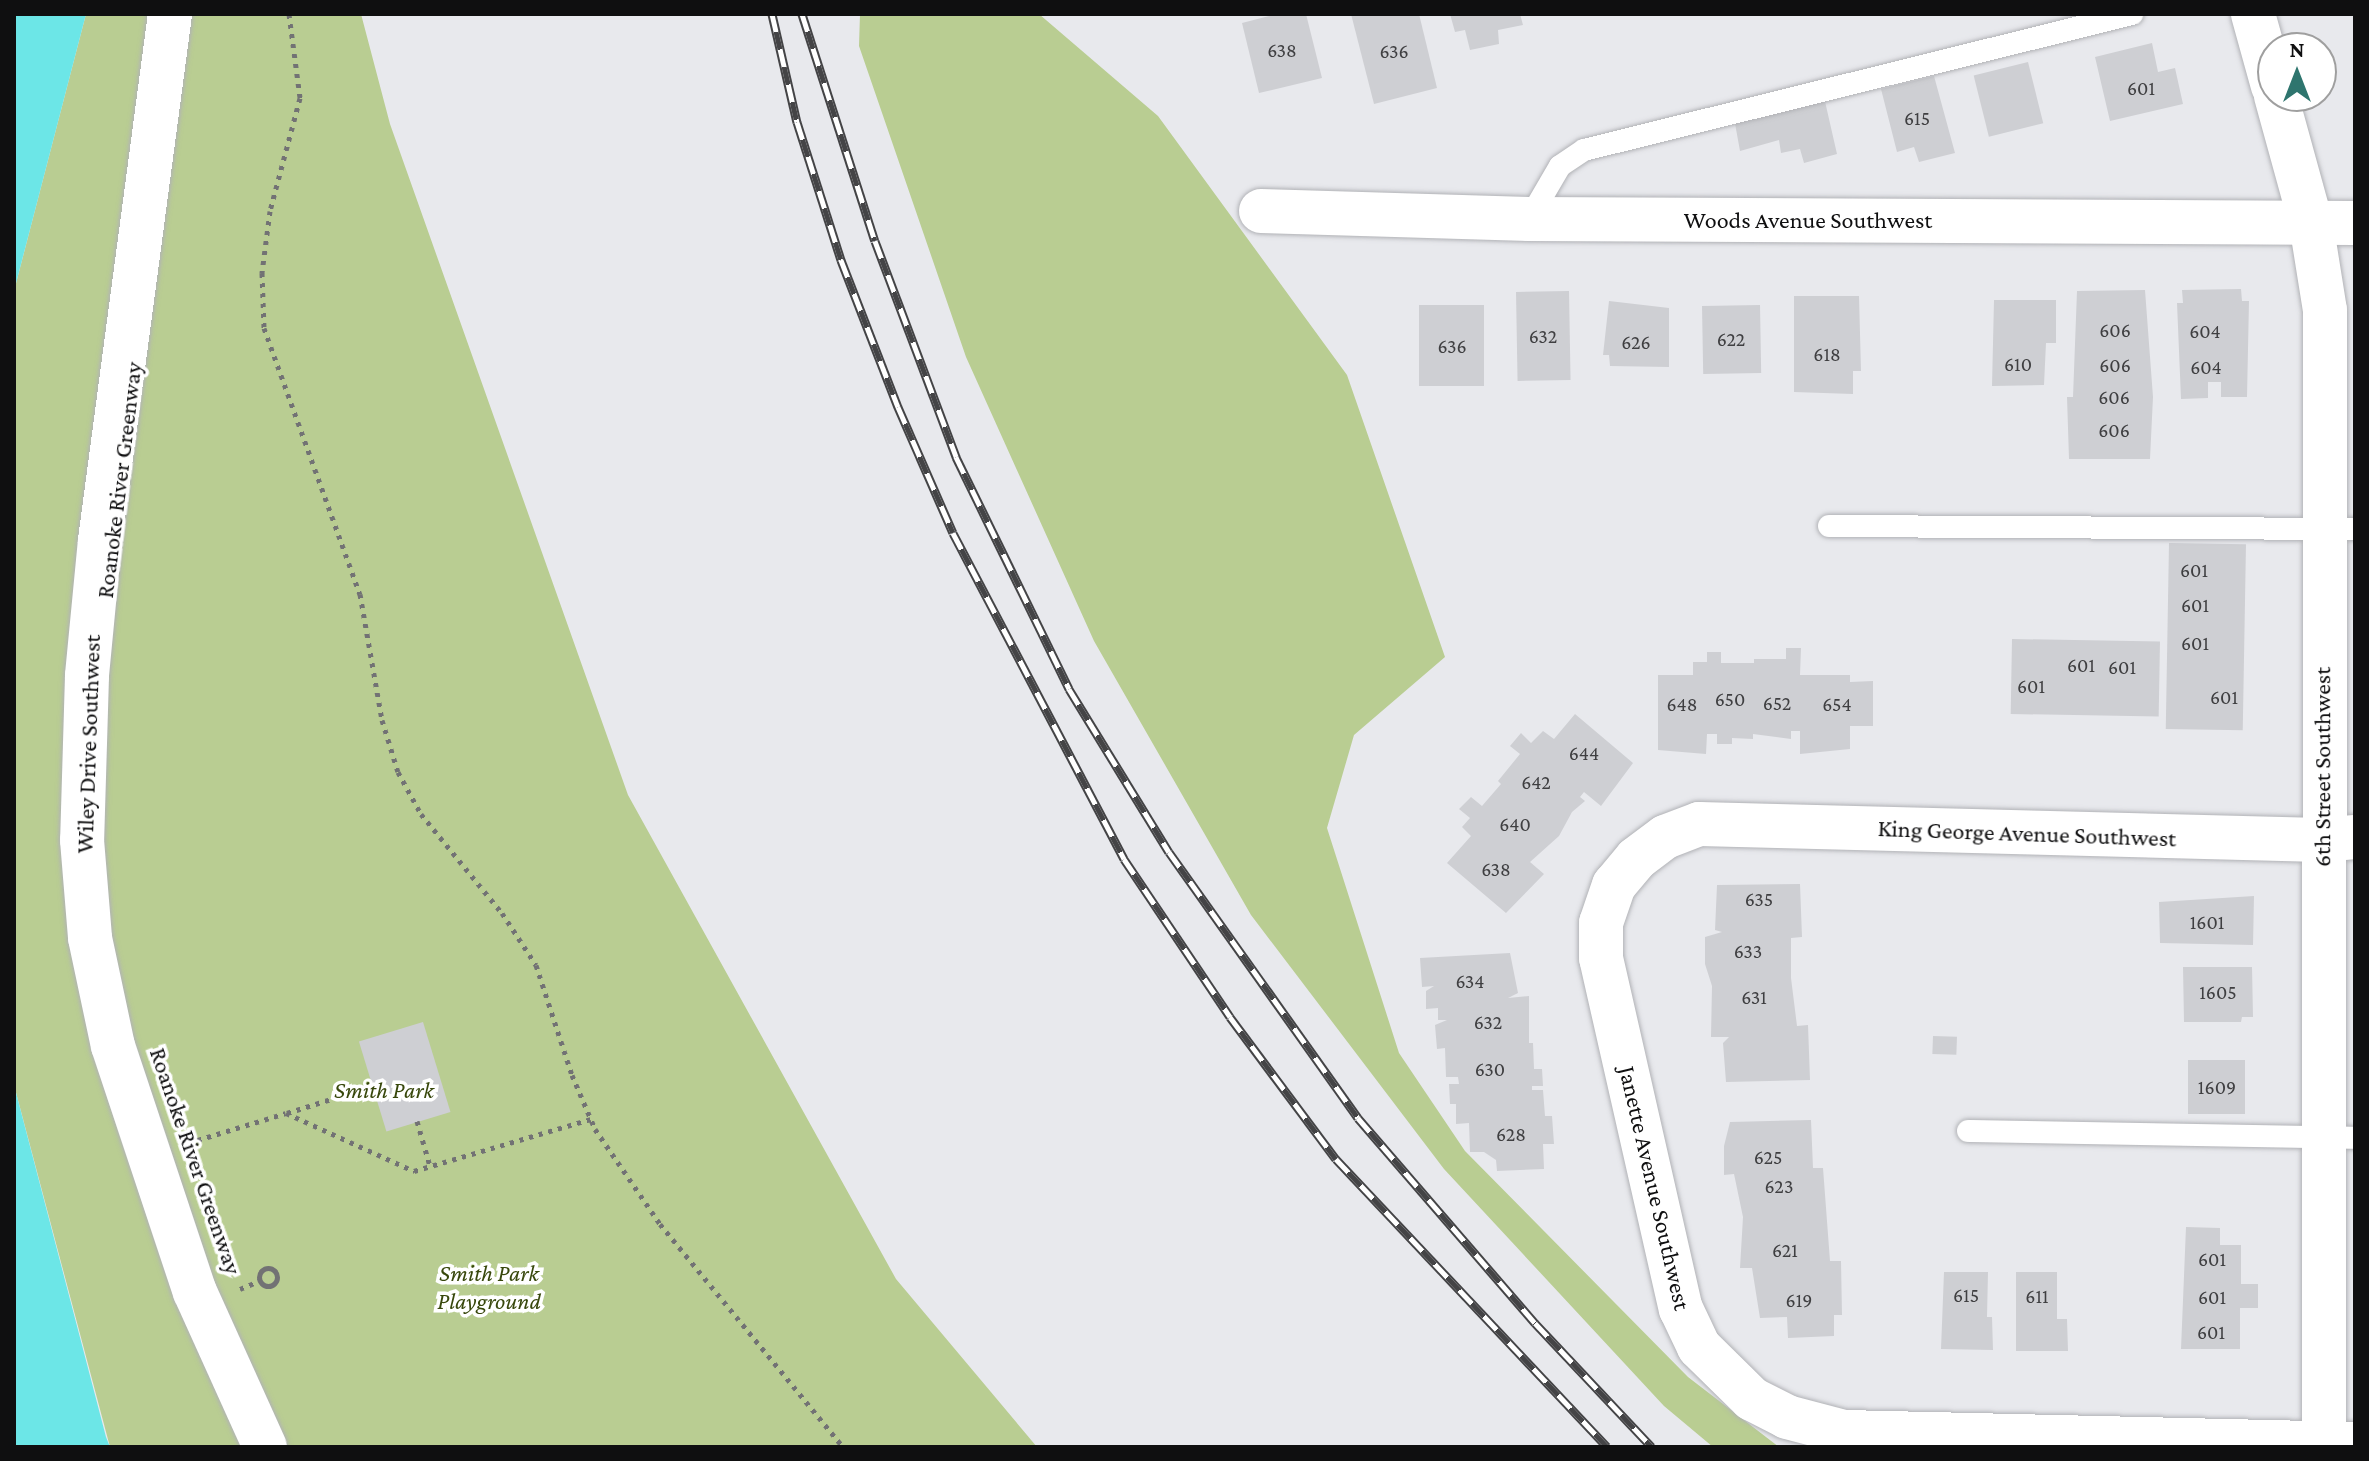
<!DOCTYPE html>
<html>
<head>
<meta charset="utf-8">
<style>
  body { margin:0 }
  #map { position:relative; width:2369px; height:1461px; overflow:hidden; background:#e8e9ed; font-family:"Crimson Pro",serif }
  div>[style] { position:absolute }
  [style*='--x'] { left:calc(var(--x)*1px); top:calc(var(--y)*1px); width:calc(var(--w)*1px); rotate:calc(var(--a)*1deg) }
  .green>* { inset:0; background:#b9cd92 }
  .water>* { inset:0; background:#6ce6e7 }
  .building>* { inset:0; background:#cecfd3; transform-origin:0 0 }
  .path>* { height:5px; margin-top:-2.5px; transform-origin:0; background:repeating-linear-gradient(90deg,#727274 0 4px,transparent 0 10px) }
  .path>.ring { margin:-2.5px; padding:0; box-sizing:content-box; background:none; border:5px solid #727274; border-radius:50% }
  .roads { filter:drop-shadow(0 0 2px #b1b2b6) drop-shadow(0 0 2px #b1b2b6) }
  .lane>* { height:22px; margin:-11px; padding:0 11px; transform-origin:11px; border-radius:11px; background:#fff }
  .street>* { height:44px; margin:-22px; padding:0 22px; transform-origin:22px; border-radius:22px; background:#fff }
  .rail>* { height:9px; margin-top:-4.5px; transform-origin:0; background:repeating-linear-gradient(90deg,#fff 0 18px,#444446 0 36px); box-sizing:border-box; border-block:2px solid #444446 }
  span { translate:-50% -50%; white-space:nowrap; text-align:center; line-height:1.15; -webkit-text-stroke:7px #fff; paint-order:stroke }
  .number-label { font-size:20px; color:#3f3f41 }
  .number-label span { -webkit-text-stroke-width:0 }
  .street-label { font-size:24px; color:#0f0f10 }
  .park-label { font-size:24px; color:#37470b; font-style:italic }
  .frame { position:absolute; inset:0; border:16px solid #0f0f10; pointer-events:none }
  .north { position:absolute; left:2257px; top:32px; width:80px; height:80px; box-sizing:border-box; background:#fff; border:2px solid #9f9f9f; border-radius:50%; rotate:0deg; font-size:22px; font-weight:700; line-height:32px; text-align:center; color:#0f0f10 }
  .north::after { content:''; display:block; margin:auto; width:28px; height:36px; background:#2e756e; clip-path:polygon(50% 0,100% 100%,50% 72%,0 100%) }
</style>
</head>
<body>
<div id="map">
  <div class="green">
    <div style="clip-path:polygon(86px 14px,361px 14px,390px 124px,628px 795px,896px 1279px,1037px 1447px,110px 1447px,14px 1085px,14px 291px)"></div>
    <div style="clip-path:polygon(860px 14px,1039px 14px,1158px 116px,1347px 375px,1445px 657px,1354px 735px,1327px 828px,1399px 1053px,1465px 1151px,1688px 1377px,1779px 1447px,1713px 1447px,1664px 1406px,1444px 1169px,1251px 915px,1094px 641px,966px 357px,859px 46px)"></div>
  </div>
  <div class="water">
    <div style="clip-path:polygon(14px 14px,86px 14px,14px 291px)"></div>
    <div style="clip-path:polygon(14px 1085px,106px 1437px,110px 1447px,14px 1447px)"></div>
  </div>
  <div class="building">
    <div style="clip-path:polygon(1277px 14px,1306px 14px,1322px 78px,1259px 93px,1242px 23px)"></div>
    <div style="clip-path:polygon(1351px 14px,1419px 14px,1437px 88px,1374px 104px)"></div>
    <div style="clip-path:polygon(1450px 14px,1520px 14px,1523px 25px,1498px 30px,1499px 44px,1470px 50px,1465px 30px,1455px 32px)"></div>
    <div style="clip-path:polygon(2152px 43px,2158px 72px,2175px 68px,2183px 104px,2110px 121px,2095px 57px)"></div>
    <div style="left:2028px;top:62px;width:63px;height:56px;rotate:76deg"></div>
    <div style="clip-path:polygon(1934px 76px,1955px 153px,1919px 162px,1914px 147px,1897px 152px,1881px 89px)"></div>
    <div style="clip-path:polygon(1824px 97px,1837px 154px,1804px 163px,1800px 149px,1781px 153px,1779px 140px,1740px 151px,1734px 118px)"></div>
    <div style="clip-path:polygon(2241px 289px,2242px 301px,2249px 301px,2247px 397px,2221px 397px,2221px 382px,2208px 382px,2208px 398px,2181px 399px,2177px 303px,2183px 303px,2182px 290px)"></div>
    <div style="clip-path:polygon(2145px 290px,2153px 397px,2150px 459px,2069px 459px,2067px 397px,2073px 397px,2077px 291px)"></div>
    <div style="left:1569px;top:291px;width:89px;height:53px;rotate:89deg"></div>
    <div style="clip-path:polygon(1794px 296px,1859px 296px,1861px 371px,1853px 371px,1853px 394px,1794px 392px)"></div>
    <div style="clip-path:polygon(1994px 300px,2056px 300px,2056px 343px,2046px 343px,2044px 385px,1992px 386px)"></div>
    <div style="clip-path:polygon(1609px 301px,1669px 308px,1669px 367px,1610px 366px,1609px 355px,1603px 355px)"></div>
    <div style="left:1419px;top:305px;width:65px;height:81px"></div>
    <div style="left:1760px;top:305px;width:68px;height:58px;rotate:89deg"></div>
    <div style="left:2169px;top:543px;width:77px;height:186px;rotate:1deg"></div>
    <div style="left:2012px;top:639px;width:148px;height:75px;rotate:1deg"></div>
    <div style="clip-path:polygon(1786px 648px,1801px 648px,1800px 675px,1850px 675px,1850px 682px,1873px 681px,1873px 726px,1850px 726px,1850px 749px,1800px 754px,1800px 731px,1791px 731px,1791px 739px,1753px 734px,1753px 739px,1732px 738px,1732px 744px,1717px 744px,1717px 734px,1707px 734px,1706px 754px,1658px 750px,1658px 675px,1693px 675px,1693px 662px,1707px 662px,1707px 652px,1721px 652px,1721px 663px,1754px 663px,1754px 659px,1786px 659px)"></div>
    <div style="clip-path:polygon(1575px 714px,1633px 763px,1601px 806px,1584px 792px,1580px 797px,1585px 801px,1572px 812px,1559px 836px,1530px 862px,1544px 874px,1506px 913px,1447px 863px,1471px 836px,1462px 827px,1470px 818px,1459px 809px,1471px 797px,1482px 806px,1501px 784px,1498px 781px,1520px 754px,1510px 746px,1521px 733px,1531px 743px,1543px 731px,1554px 739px)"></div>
    <div style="clip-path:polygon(1800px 884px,1802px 937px,1791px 938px,1791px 978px,1797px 1026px,1808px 1025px,1810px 1080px,1726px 1082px,1723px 1043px,1729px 1037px,1711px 1037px,1712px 986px,1705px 964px,1705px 937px,1722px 932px,1715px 930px,1717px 885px)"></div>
    <div style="clip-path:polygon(2254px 896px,2253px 945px,2160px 943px,2159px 902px)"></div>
    <div style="clip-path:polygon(1510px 953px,1518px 993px,1508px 998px,1529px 996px,1529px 1043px,1533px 1043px,1534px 1069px,1542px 1069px,1543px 1086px,1532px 1086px,1532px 1090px,1543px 1090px,1545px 1116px,1552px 1116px,1554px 1144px,1543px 1144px,1544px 1169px,1497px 1171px,1496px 1160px,1484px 1152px,1470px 1152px,1469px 1123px,1456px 1124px,1456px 1104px,1450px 1104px,1449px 1084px,1459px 1084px,1458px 1077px,1446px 1077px,1445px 1048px,1437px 1049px,1435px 1025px,1447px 1020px,1438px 1020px,1438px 1008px,1426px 1009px,1426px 991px,1434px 986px,1422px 987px,1420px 958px)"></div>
    <div style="clip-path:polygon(2183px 967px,2252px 967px,2253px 1017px,2242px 1017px,2241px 1022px,2184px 1022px)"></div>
    <div style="left:423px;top:1022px;width:94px;height:67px;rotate:73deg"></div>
    <div style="left:1933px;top:1036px;width:24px;height:18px;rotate:2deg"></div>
    <div style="left:2188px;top:1060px;width:57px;height:54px"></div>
    <div style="clip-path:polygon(1811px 1120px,1813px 1168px,1823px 1168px,1830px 1261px,1841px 1261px,1842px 1315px,1834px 1315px,1834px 1336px,1788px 1338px,1787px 1317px,1760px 1318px,1752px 1268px,1740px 1268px,1743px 1217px,1734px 1174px,1724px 1175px,1724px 1146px,1730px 1122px)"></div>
    <div style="clip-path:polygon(2186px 1227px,2220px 1228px,2220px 1245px,2241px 1245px,2241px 1284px,2258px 1284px,2258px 1308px,2240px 1308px,2240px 1349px,2181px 1349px)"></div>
    <div style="clip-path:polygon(1944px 1272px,1988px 1272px,1987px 1317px,1992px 1317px,1993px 1350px,1941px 1349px)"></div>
    <div style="clip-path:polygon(2016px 1272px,2057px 1272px,2057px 1319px,2067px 1319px,2068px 1351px,2016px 1351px)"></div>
  </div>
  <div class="path">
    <div style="--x:289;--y:14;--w:85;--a:82.5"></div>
    <div style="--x:300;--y:98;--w:117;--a:104.9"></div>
    <div style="--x:270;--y:211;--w:63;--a:97.4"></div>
    <div style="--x:262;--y:273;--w:55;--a:87.9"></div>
    <div style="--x:264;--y:328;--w:283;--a:70.2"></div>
    <div style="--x:360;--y:594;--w:128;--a:80.1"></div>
    <div style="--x:382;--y:720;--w:54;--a:72.9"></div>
    <div style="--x:398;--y:772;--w:48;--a:61.3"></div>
    <div style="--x:421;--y:814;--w:128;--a:50.7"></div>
    <div style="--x:502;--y:913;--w:62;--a:56.8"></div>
    <div style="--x:536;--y:965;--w:116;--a:71.9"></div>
    <div style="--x:572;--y:1075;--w:59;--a:66.9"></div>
    <div style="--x:595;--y:1129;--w:115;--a:55.6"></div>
    <div style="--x:660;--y:1224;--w:288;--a:50.6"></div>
    <div style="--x:287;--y:1113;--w:89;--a:-17.6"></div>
    <div style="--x:417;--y:1121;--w:47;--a:73.9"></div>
    <div style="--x:188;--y:1143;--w:102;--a:-17"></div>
    <div style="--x:286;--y:1113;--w:141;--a:24.4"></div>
    <div style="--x:414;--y:1171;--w:184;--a:-16.4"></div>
    <div class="ring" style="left:259px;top:1268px;width:13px;height:13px"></div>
    <div style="--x:240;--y:1289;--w:21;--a:-23"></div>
  </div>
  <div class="roads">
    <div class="lane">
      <div style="--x:1529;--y:219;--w:61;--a:-59.7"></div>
      <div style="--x:1560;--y:166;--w:29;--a:-34"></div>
      <div style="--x:1584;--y:150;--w:565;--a:-13.94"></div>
      <div style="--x:1829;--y:526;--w:526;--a:0.33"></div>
      <div style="--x:1968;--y:1131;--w:387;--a:1"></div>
    </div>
    <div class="street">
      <div style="--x:170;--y:14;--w:531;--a:97.58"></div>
      <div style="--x:100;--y:540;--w:137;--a:95.5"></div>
      <div style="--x:87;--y:676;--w:164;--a:91.7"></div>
      <div style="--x:82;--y:840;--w:98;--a:85.3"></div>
      <div style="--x:90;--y:938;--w:110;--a:78"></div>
      <div style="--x:113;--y:1046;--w:259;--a:71.6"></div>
      <div style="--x:195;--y:1292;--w:170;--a:65.7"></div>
      <div style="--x:2253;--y:14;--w:75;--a:74.5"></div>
      <div style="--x:2276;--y:96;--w:132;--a:74.6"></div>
      <div style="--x:2311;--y:223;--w:88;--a:80.9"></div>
      <div style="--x:2325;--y:310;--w:1137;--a:90.05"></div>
      <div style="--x:1261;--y:211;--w:268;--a:1.7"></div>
      <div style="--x:1529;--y:219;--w:826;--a:0.28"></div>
      <div style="--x:2355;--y:837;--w:34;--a:175"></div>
      <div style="--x:2321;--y:840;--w:622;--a:-178.53"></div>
      <div style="--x:1699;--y:824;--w:36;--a:159"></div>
      <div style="--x:1665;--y:837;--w:36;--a:143"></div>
      <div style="--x:1636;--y:859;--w:34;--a:130"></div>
      <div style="--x:1614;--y:885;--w:40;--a:108.9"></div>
      <div style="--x:1601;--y:923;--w:35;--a:90"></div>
      <div style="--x:1601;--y:958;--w:360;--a:77.2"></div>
      <div style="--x:1681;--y:1309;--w:42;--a:64.7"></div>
      <div style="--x:1699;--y:1347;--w:74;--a:44.5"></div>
      <div style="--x:1752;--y:1399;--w:39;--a:27"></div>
      <div style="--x:1787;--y:1417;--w:59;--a:14.7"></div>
      <div style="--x:1844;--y:1432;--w:511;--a:1.35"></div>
    </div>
  </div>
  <div class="rail">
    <div style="--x:772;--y:14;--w:111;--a:77"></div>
    <div style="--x:797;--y:122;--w:145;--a:72.3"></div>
    <div style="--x:841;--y:260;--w:158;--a:68.8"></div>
    <div style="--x:898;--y:407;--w:137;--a:66.4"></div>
    <div style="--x:953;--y:533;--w:368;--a:62.3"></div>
    <div style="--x:1124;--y:859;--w:190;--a:56.1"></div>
    <div style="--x:1230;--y:1017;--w:177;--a:53.3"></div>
    <div style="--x:1336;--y:1159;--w:395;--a:46.7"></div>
    <div style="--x:802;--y:14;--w:238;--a:72.2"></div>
    <div style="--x:875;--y:241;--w:231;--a:69.4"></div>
    <div style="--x:956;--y:457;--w:258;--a:64"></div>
    <div style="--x:1069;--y:689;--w:191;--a:58.5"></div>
    <div style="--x:1169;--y:852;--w:326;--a:54.6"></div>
    <div style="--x:1358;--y:1118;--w:271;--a:49.2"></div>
    <div style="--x:1535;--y:1323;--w:170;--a:46.7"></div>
  </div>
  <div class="number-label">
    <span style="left:1282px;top:50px">638</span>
    <span style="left:1394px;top:51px">636</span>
    <span style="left:2141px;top:88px">601</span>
    <span style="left:1917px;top:118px">615</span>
    <span style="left:2115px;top:330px">606</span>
    <span style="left:2205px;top:331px">604</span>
    <span style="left:1543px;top:336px">632</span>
    <span style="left:1731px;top:339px">622</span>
    <span style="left:1636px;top:342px">626</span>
    <span style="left:1452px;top:346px">636</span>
    <span style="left:1827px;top:354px">618</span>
    <span style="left:2018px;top:364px">610</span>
    <span style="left:2115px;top:365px">606</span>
    <span style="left:2206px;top:367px">604</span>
    <span style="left:2114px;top:397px">606</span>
    <span style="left:2114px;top:430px">606</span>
    <span style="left:2194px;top:570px">601</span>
    <span style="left:2195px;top:605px">601</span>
    <span style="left:2195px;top:643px">601</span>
    <span style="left:2081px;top:665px">601</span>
    <span style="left:2122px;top:667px">601</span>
    <span style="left:2031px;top:686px">601</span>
    <span style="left:2224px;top:697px">601</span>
    <span style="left:1730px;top:699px">650</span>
    <span style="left:1777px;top:703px">652</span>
    <span style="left:1682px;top:704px">648</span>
    <span style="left:1837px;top:704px">654</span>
    <span style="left:1584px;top:753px">644</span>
    <span style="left:1536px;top:782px">642</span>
    <span style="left:1515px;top:824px">640</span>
    <span style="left:1496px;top:869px">638</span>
    <span style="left:1759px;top:899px">635</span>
    <span style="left:2207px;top:922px">1601</span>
    <span style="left:1748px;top:951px">633</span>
    <span style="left:1470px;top:981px">634</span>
    <span style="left:2218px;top:992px">1605</span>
    <span style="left:1754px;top:997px">631</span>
    <span style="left:1488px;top:1022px">632</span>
    <span style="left:1490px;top:1069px">630</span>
    <span style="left:2217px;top:1087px">1609</span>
    <span style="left:1511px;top:1134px">628</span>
    <span style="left:1768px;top:1157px">625</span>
    <span style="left:1779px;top:1186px">623</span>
    <span style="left:1785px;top:1250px">621</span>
    <span style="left:2212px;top:1259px">601</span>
    <span style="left:1966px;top:1295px">615</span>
    <span style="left:2037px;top:1296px">611</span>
    <span style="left:2212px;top:1297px">601</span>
    <span style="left:1799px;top:1300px">619</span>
    <span style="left:2211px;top:1332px">601</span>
  </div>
  <div class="street-label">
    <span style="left:1808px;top:220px">Woods Avenue Southwest</span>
    <span style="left:119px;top:480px;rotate:-83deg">Roanoke River Greenway</span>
    <span style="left:88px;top:744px;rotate:-88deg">Wiley Drive Southwest</span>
    <span style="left:2322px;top:767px;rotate:-90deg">6th Street Southwest</span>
    <span style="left:2027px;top:833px;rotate:2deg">King George Avenue Southwest</span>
    <span style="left:196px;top:1161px;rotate:71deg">Roanoke River Greenway</span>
    <span style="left:1655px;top:1188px;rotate:77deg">Janette Avenue Southwest</span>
  </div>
  <div class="park-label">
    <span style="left:384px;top:1090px">Smith Park</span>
    <span style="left:489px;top:1287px">Smith Park<br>Playground</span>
  </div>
  <div class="frame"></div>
  <div class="north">N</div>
</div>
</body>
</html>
